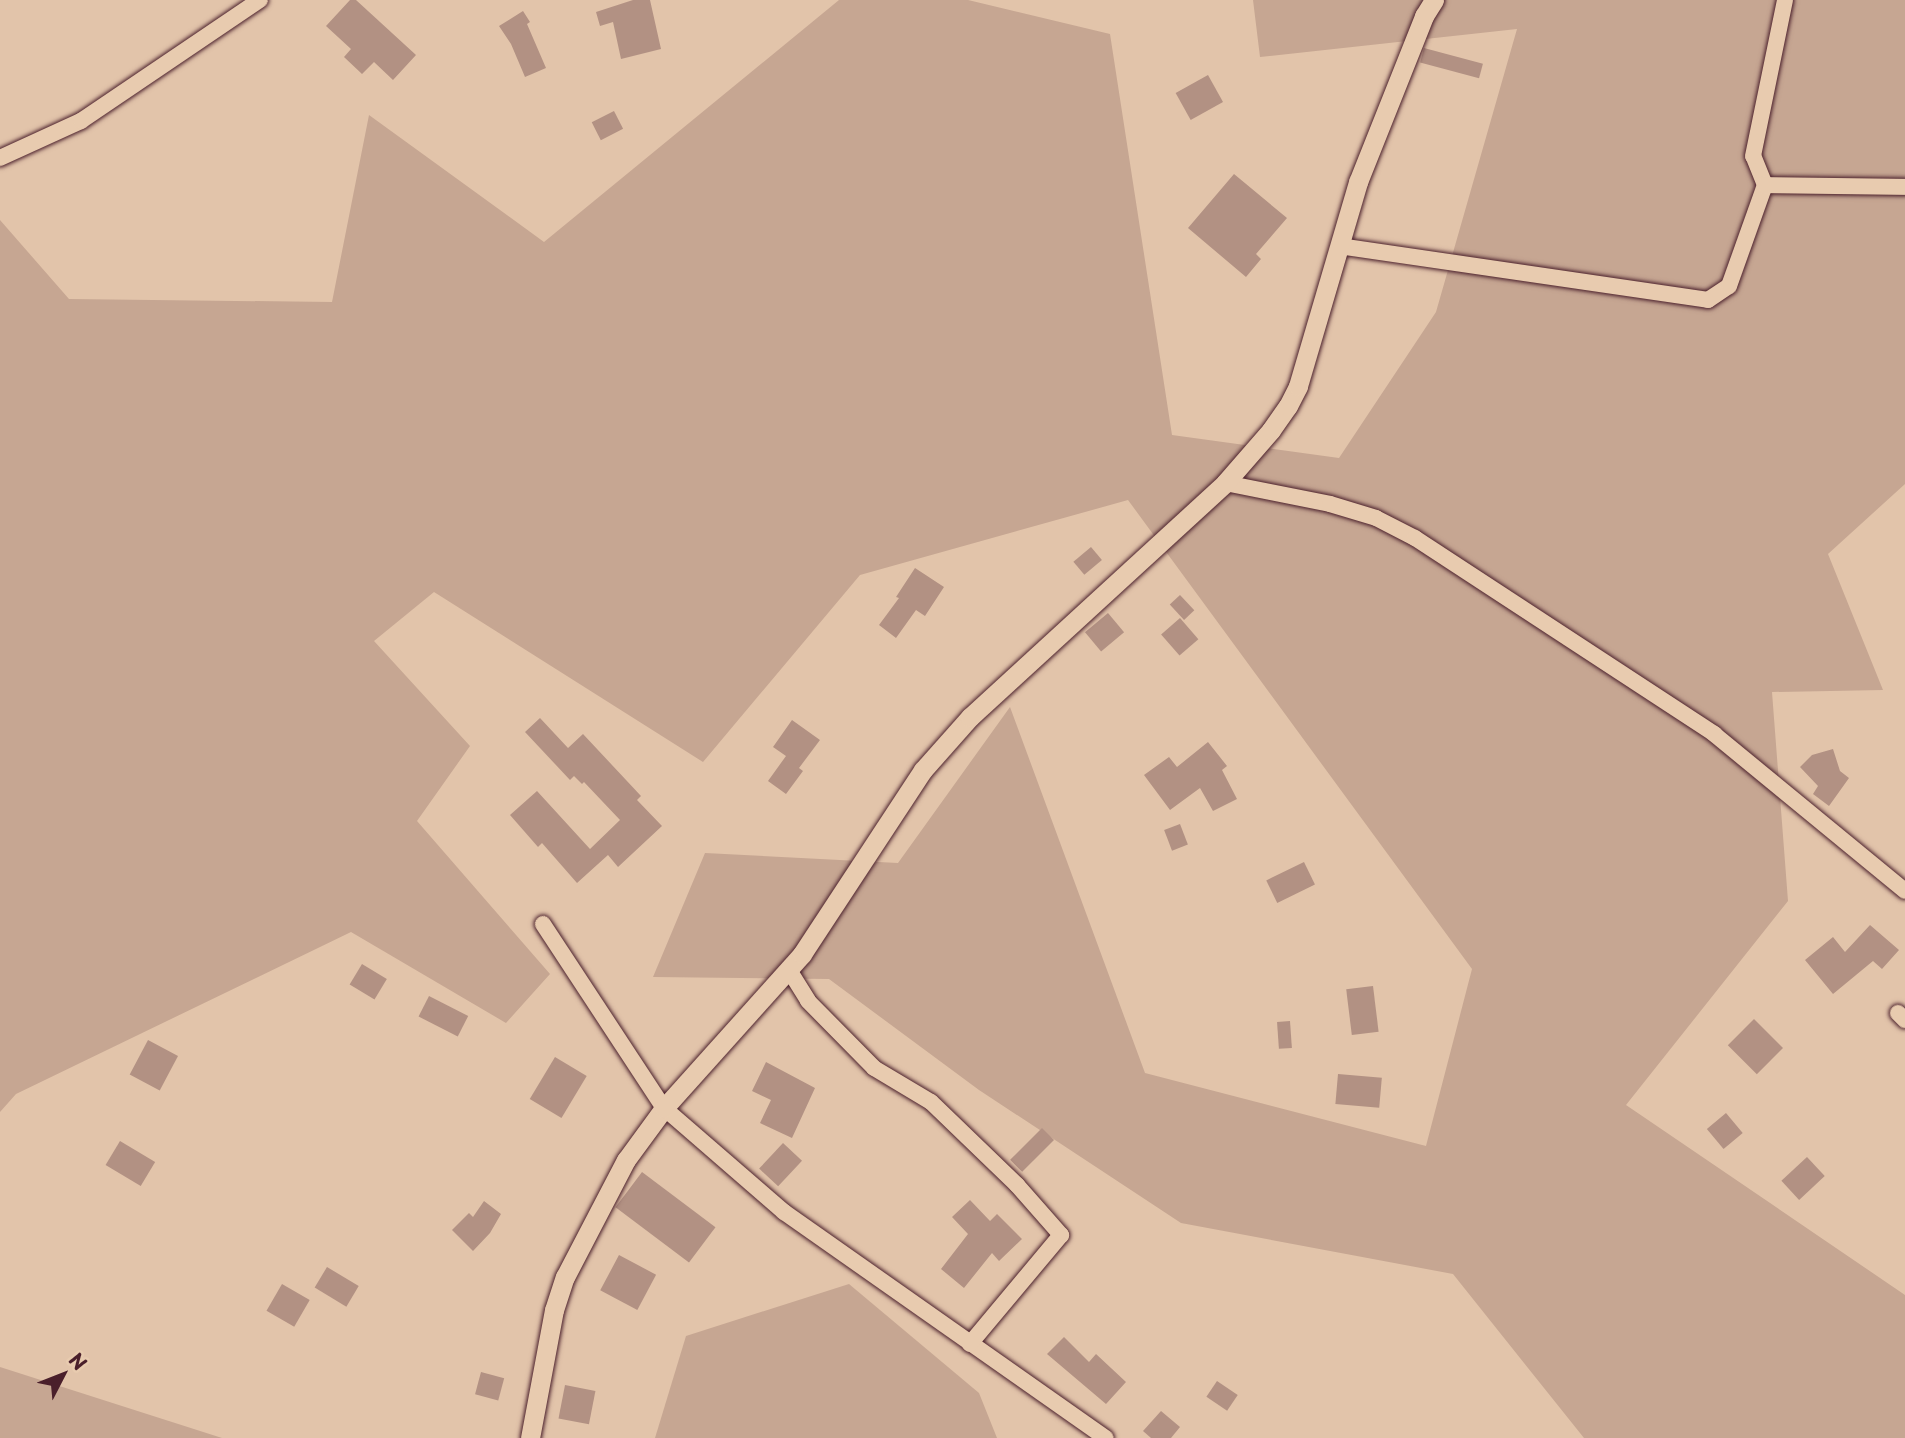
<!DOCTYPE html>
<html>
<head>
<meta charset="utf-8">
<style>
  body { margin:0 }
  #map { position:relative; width:1905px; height:1438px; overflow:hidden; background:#e2c4aa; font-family:"Playpen Sans",sans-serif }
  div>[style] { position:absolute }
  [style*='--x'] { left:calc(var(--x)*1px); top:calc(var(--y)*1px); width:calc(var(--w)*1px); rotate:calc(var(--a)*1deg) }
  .green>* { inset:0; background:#c6a692 }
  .building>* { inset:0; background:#b29183; transform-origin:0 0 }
  .roads { filter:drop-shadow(0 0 2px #4a1f2b) drop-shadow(0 0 2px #4a1f2b) }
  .minor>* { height:16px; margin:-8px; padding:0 8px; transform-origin:8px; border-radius:8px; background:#e8cbaf }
  .tertiary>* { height:19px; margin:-9.5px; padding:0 9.5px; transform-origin:9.5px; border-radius:9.5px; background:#e8cbaf }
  span { translate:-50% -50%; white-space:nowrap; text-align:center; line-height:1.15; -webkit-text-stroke:5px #e8cbaf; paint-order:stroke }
  .north { position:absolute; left:28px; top:1340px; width:70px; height:70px; -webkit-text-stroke:5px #e8cbaf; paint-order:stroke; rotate:48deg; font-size:19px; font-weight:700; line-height:28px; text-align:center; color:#4a1f2b }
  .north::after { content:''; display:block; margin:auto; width:24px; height:32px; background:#4a1f2b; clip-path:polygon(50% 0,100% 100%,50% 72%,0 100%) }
</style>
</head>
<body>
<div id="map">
  <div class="green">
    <div style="clip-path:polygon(839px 0,968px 0,1110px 34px,1172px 435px,1339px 458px,1436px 312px,1517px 29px,1260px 57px,1253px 0,1905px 0,1905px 484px,1828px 554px,1883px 690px,1772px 692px,1788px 901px,1626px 1105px,1905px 1295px,1905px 1438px,1584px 1438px,1453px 1274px,1181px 1223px,979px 1090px,829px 979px,653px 977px,705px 853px,898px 863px,1010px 707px,1145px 1073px,1426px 1146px,1472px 969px,1128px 500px,860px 575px,703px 762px,434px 592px,374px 641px,470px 746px,417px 821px,550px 974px,506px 1023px,351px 932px,16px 1094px,0 1112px,0 220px,69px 299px,332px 302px,369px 115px,544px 242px)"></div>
    <div style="clip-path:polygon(849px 1284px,979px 1393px,997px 1438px,655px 1438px,686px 1336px)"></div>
    <div style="clip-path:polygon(0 1367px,222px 1438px,0 1438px)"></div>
  </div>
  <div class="building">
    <div style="clip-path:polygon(350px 0,356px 0,416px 55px,393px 80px,374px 62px,362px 74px,344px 57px,351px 49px,326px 26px)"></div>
    <div style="clip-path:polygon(633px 0,650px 0,661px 49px,621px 59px,613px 22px,600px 26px,596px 12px)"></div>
    <div style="clip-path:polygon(523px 11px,530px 22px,527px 24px,546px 68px,525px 77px,511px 44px,499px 26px)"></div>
    <div style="left:1424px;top:48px;width:61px;height:15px;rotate:15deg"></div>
    <div style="left:1208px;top:75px;width:31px;height:37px;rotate:61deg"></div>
    <div style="left:614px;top:111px;width:20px;height:25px;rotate:63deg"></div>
    <div style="clip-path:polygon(1234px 174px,1287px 218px,1256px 254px,1261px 259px,1246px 277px,1188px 228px)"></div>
    <div style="left:1091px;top:547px;width:17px;height:23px;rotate:50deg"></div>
    <div style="clip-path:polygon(915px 568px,944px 587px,925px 616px,916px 610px,896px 638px,879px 625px,899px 598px,896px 597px)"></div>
    <div style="left:1180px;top:595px;width:21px;height:14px;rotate:47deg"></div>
    <div style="left:1108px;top:613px;width:25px;height:30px;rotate:50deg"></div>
    <div style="left:1180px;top:618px;width:28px;height:25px;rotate:49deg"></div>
    <div style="clip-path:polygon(540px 718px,568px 748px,583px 734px,641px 796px,637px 800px,662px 826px,618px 867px,608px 855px,577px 883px,542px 843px,538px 847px,510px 815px,537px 791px,590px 849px,620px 820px,584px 782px,582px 784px,574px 776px,570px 780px,525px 732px)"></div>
    <div style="clip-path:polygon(792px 720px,820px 740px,799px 768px,803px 771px,786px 794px,768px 781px,786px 756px,773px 747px)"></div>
    <div style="clip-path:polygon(1208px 742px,1227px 766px,1222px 770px,1237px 799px,1213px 811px,1200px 788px,1170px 810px,1144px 775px,1169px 757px,1177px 767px)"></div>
    <div style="clip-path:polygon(1833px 749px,1840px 771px,1849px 778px,1829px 806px,1813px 794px,1818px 786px,1800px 767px,1812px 755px)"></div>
    <div style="left:1180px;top:824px;width:22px;height:17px;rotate:69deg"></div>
    <div style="left:1304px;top:862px;width:25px;height:42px;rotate:64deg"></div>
    <div style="clip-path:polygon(1870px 925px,1899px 950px,1882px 969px,1873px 961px,1833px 994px,1805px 960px,1833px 937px,1845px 952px)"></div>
    <div style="left:362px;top:964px;width:29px;height:24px;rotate:31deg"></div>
    <div style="left:1373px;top:986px;width:46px;height:27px;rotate:83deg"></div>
    <div style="left:429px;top:996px;width:44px;height:23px;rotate:27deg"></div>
    <div style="left:1754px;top:1019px;width:41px;height:37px;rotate:45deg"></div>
    <div style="left:1290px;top:1021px;width:27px;height:13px;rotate:86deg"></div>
    <div style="left:148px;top:1040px;width:34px;height:39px;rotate:28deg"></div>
    <div style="left:555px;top:1057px;width:37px;height:49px;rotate:31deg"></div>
    <div style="clip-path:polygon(766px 1062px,815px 1088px,792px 1138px,760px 1123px,771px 1100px,752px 1091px)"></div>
    <div style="left:1338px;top:1074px;width:44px;height:30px;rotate:5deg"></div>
    <div style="left:1726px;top:1113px;width:26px;height:25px;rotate:50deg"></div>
    <div style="left:1042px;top:1128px;width:17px;height:45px;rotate:45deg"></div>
    <div style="left:120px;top:1141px;width:41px;height:28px;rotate:31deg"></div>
    <div style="left:783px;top:1143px;width:26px;height:35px;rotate:43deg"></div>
    <div style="left:1807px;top:1157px;width:26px;height:35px;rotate:47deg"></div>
    <div style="left:642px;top:1172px;width:92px;height:44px;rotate:37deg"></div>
    <div style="clip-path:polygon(970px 1200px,990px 1221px,997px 1214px,1022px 1239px,999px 1261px,992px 1253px,964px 1288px,941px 1269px,968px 1234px,952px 1217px)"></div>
    <div style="clip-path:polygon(484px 1201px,501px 1214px,490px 1233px,473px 1251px,452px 1230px,469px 1213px,473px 1217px)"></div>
    <div style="left:619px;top:1255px;width:42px;height:40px;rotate:28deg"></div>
    <div style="left:327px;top:1267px;width:37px;height:24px;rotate:31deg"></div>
    <div style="left:282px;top:1284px;width:32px;height:31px;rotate:30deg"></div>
    <div style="clip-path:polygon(1064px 1337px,1089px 1362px,1096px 1354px,1126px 1382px,1106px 1404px,1047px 1354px)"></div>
    <div style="left:481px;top:1372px;width:24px;height:23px;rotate:15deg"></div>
    <div style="left:1217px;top:1381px;width:25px;height:19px;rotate:34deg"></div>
    <div style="left:565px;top:1385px;width:31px;height:34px;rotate:11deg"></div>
    <div style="clip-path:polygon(1161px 1411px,1180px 1427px,1171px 1438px,1151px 1438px,1143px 1431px)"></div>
  </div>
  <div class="roads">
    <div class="minor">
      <div style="--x:0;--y:158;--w:89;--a:-24.6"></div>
      <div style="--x:81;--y:121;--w:216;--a:-34.1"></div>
      <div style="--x:1765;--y:185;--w:31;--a:-112"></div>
      <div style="--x:1753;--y:156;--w:159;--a:-78.4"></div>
      <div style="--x:1339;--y:246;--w:373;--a:8.3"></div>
      <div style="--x:1708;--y:300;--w:25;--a:-34"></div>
      <div style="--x:1729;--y:286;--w:107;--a:-70.4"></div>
      <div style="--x:1765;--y:185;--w:140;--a:0.8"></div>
      <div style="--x:1225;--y:483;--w:107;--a:11.3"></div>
      <div style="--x:1330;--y:504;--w:48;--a:16.9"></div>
      <div style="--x:1376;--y:518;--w:44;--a:27.1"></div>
      <div style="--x:1415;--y:538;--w:358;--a:33.2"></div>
      <div style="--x:1714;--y:734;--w:247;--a:39.4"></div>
      <div style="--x:543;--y:924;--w:220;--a:56.7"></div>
      <div style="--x:664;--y:1108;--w:159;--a:40.9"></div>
      <div style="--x:784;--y:1212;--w:393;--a:35.1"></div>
      <div style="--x:789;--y:970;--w:36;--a:58"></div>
      <div style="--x:808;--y:1001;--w:94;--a:45.4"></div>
      <div style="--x:874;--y:1068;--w:66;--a:30.8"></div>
      <div style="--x:931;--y:1102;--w:120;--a:44"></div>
      <div style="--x:1017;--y:1185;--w:67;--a:48.7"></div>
      <div style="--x:1061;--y:1235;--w:142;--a:129.9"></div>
      <div style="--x:1898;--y:1013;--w:10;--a:45"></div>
    </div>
    <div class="tertiary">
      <div style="--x:530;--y:1438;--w:130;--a:-79.4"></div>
      <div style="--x:554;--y:1310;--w:35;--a:-72"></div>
      <div style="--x:565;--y:1277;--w:132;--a:-62.5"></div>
      <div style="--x:626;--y:1160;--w:64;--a:-53.8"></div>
      <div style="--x:664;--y:1108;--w:207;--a:-48.1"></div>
      <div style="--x:802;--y:954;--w:220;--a:-56.7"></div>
      <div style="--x:923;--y:770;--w:71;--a:-48.4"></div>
      <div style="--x:970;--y:717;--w:346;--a:-42.5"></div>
      <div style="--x:1225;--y:483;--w:70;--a:-49"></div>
      <div style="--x:1271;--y:430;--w:29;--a:-55"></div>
      <div style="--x:1288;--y:406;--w:22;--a:-63"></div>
      <div style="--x:1298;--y:386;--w:213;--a:-73.6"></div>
      <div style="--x:1358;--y:182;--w:179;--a:-68.3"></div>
      <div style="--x:1424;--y:16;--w:19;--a:-58"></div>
    </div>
  </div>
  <div class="north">N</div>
</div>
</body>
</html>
